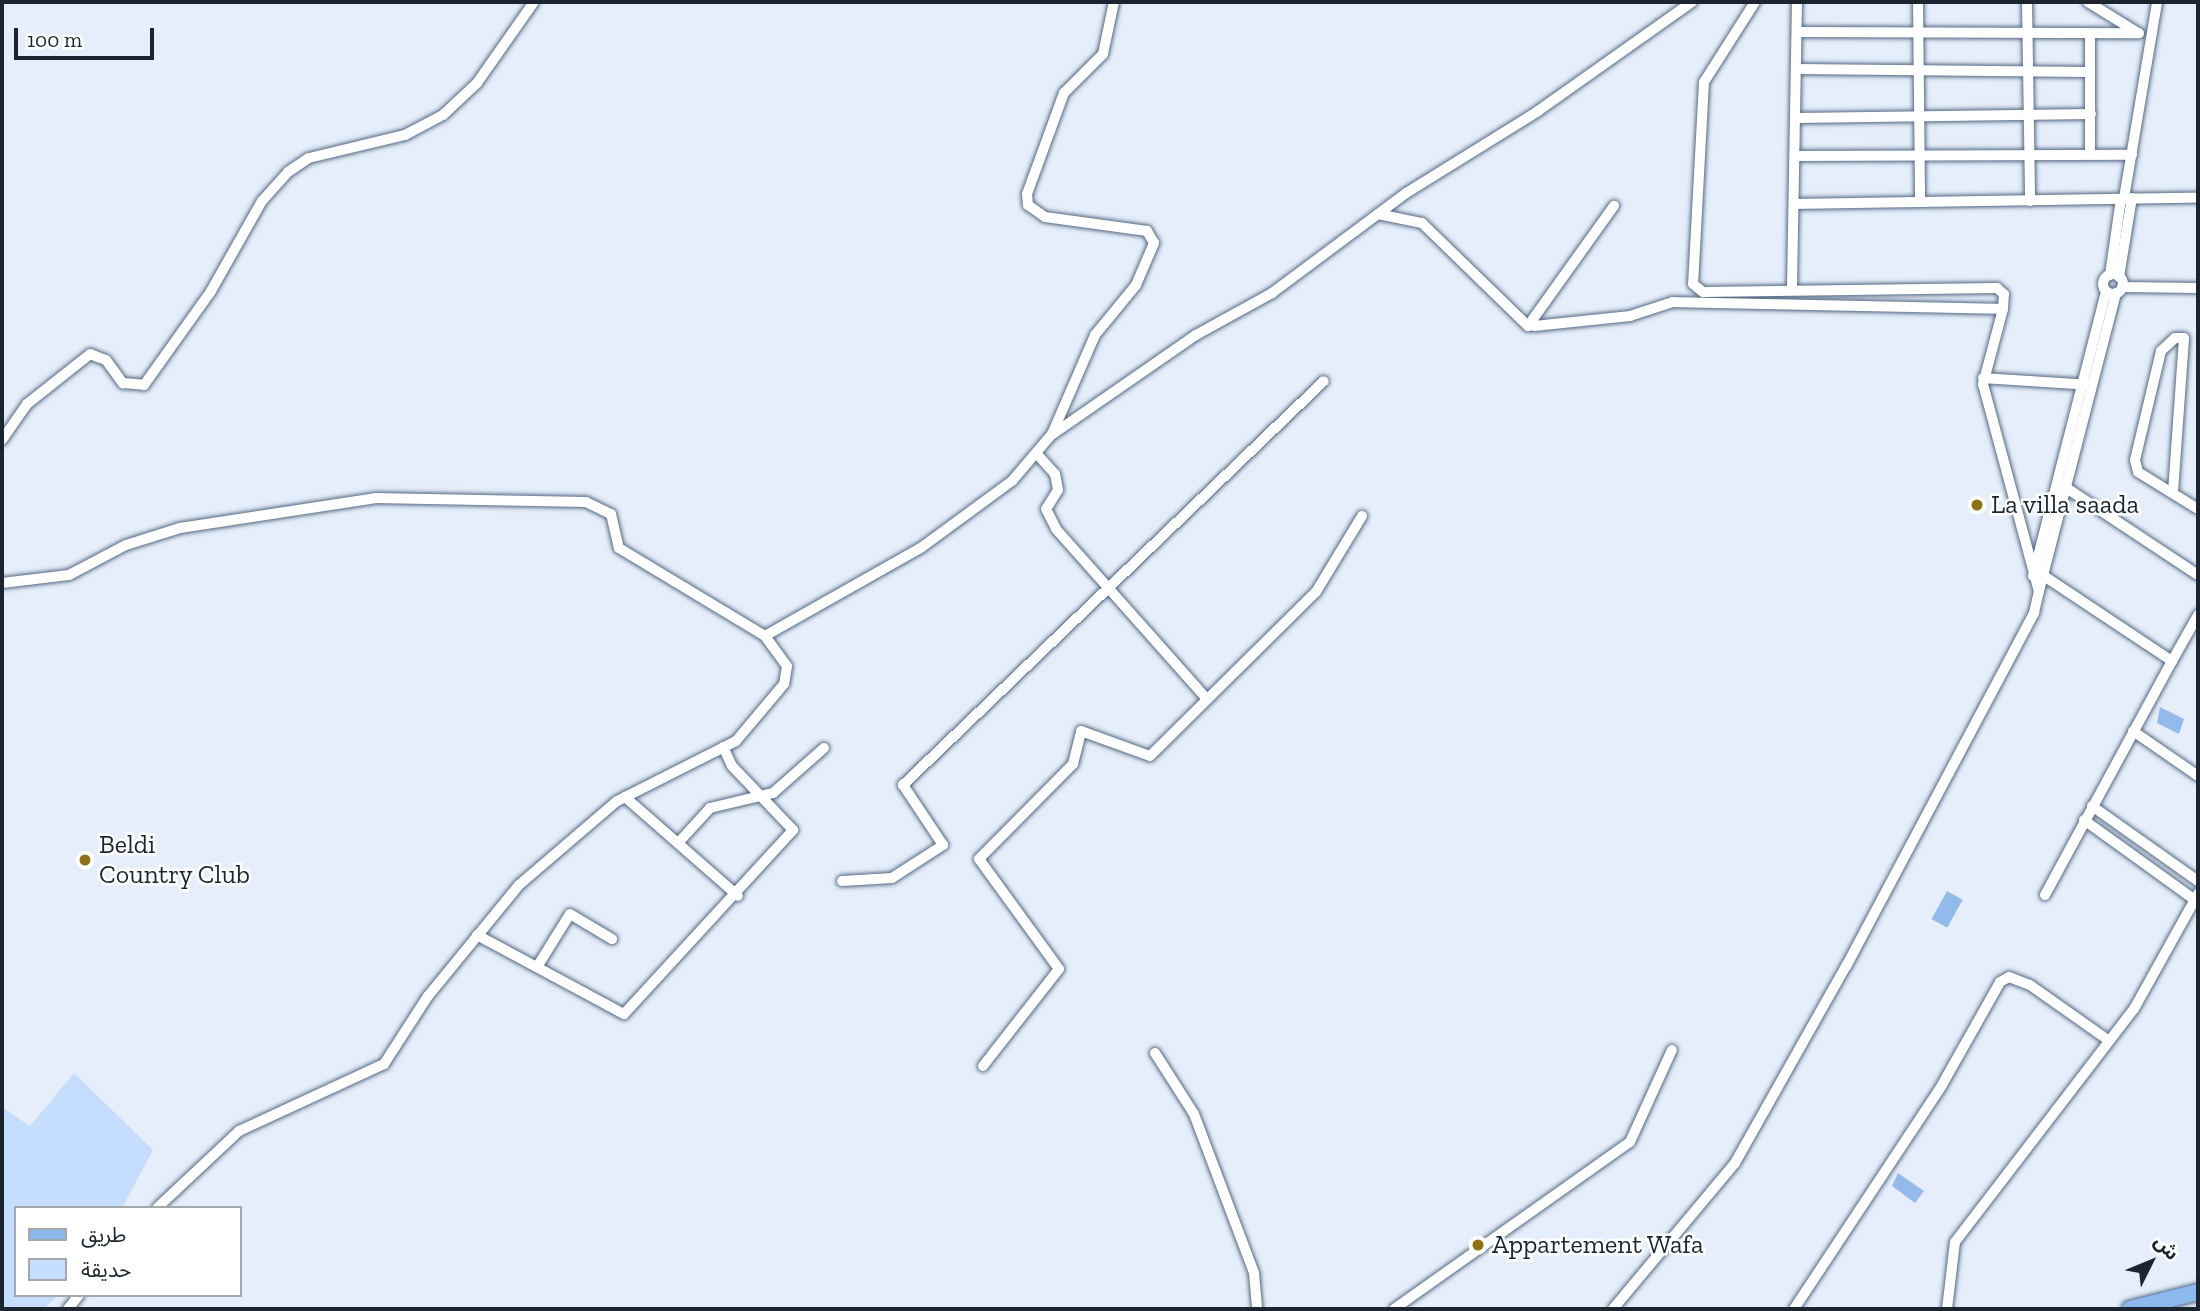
<!DOCTYPE html>
<html>
<head>
<meta charset="utf-8">
<style>
  body { margin:0 }
  #map { position:relative; width:2200px; height:1311px; overflow:hidden; background:#e5eefa; font-family:"Zilla Slab","Noto Sans Arabic",serif }
  div>[style] { position:absolute }
  [style*='--x'] { left:calc(var(--x)*1px); top:calc(var(--y)*1px); width:calc(var(--w)*1px); rotate:calc(var(--a)*1deg) }
  .green>* { inset:0; background:#c5defe }
  .water>* { inset:0; background:#93baea; transform-origin:0 0 }
  .roads { filter:drop-shadow(0 0 2px #546983) drop-shadow(0 0 2px #546983) }
  .street>* { height:10px; margin:-5px; padding:0 5px; transform-origin:5px; border-radius:5px; background:#fff }
  .street>.ring { margin:-5px; padding:0; box-sizing:content-box; background:none; border:10px solid #fff; border-radius:50% }
  .primary>* { height:16px; margin:-8px; padding:0 8px; transform-origin:8px; border-radius:8px; background:#8bb8ed }
  .dots>* { width:19px; height:19px; translate:-50% -50%; box-sizing:border-box; border:4px solid #fff; border-radius:50% }
  span { translate:-50% -50%; white-space:nowrap; text-align:center; line-height:1.15; -webkit-text-stroke:5px #fff; paint-order:stroke }
  .poi-label { font-size:26px; color:#1c252f }
  .left { translate:0 -50%; text-align:left }
  .frame { position:absolute; inset:0; border:4px solid #1c252f; pointer-events:none }
  .legend { position:absolute; left:14px; top:1206px; width:228px; height:91px; box-sizing:border-box; background:#fff; border:2px solid #a4a8ac; margin:0; padding:9px 12px; list-style:none; font-size:21px; color:#1c252f }
  .legend li { display:flex; align-items:center; gap:14px; height:35px }
  .legend b { width:35px; border:2px solid #a4a8ac }
  .north { position:absolute; left:2116px; top:1227px; width:70px; height:70px; -webkit-text-stroke:5px #fff; paint-order:stroke; rotate:47deg; font-size:19px; font-weight:700; line-height:28px; text-align:center; color:#1c252f }
  .north::after { content:''; display:block; margin:auto; width:24px; height:32px; background:#1c252f; clip-path:polygon(50% 0,100% 100%,50% 72%,0 100%) }
  .scale { position:absolute; left:14px; top:28px; width:140px; height:32px; box-sizing:border-box; border:4px solid #1c252f; border-top:0; padding-left:9px; font-size:21px; line-height:24px; white-space:nowrap; color:#1c252f; -webkit-text-stroke:5px #fff; paint-order:stroke }
</style>
</head>
<body>
<div id="map">
  <div class="green">
    <div style="clip-path:polygon(74px 1073px,153px 1150px,122px 1208px,16px 1208px,16px 1295px,59px 1295px,43px 1309px,2px 1309px,2px 1107px,30px 1126px)"></div>
  </div>
  <div class="water">
    <div style="clip-path:polygon(2160px 707px,2184px 719px,2179px 734px,2157px 723px)"></div>
    <div style="left:1947px;top:891px;width:18px;height:32px;rotate:29deg"></div>
    <div style="clip-path:polygon(1898px 1173px,1924px 1191px,1915px 1203px,1892px 1186px)"></div>
  </div>
  <div class="roads">
    <div class="street">
      <div style="--x:1755;--y:2;--w:95;--a:122.5"></div>
      <div style="--x:1704;--y:82;--w:202;--a:93.1"></div>
      <div style="--x:1693;--y:284;--w:13;--a:39"></div>
      <div style="--x:1703;--y:292;--w:294;--a:-0.8"></div>
      <div style="--x:1997;--y:288;--w:9;--a:41"></div>
      <div style="--x:2004;--y:294;--w:15;--a:94"></div>
      <div style="--x:1918;--y:2;--w:199;--a:89.4"></div>
      <div style="--x:2027;--y:2;--w:199;--a:89.1"></div>
      <div style="--x:2088;--y:2;--w:59;--a:31.8"></div>
      <div style="--x:1797;--y:32;--w:342;--a:0.2"></div>
      <div style="--x:2090;--y:34;--w:120;--a:90"></div>
      <div style="--x:1798;--y:69;--w:291;--a:0.6"></div>
      <div style="--x:1797;--y:118;--w:294;--a:-0.8"></div>
      <div style="--x:1796;--y:156;--w:336;--a:-0.2"></div>
      <div style="--x:2124;--y:198;--w:199;--a:-80.4"></div>
      <div style="--x:1796;--y:204;--w:402;--a:-0.9"></div>
      <div style="--x:1378;--y:214;--w:45;--a:11.6"></div>
      <div style="--x:1422;--y:223;--w:148;--a:44.2"></div>
      <div style="--x:1528;--y:326;--w:148;--a:-54.4"></div>
      <div class="ring" style="left:2103px;top:274px;width:10px;height:10px"></div>
      <div style="--x:2110;--y:275;--w:77;--a:-81.8"></div>
      <div style="--x:2119;--y:277;--w:80;--a:-80.7"></div>
      <div style="--x:1792;--y:287;--w:285;--a:-89"></div>
      <div style="--x:2122;--y:287;--w:76;--a:0.8"></div>
      <div style="--x:1534;--y:326;--w:97;--a:-5.9"></div>
      <div style="--x:1630;--y:316;--w:45;--a:-18"></div>
      <div style="--x:1673;--y:302;--w:330;--a:1.2"></div>
      <div style="--x:2003;--y:309;--w:78;--a:104.9"></div>
      <div style="--x:1983;--y:384;--w:214;--a:74.9"></div>
      <div style="--x:2039;--y:591;--w:23;--a:103"></div>
      <div style="--x:2034;--y:613;--w:400;--a:118"></div>
      <div style="--x:1846;--y:966;--w:226;--a:119.4"></div>
      <div style="--x:1735;--y:1163;--w:190;--a:129.9"></div>
      <div style="--x:1983;--y:378;--w:108;--a:3.7"></div>
      <div style="--x:1053;--y:434;--w:174;--a:-34.7"></div>
      <div style="--x:1196;--y:335;--w:87;--a:-28.9"></div>
      <div style="--x:1272;--y:293;--w:167;--a:-36.7"></div>
      <div style="--x:1406;--y:193;--w:155;--a:-31.8"></div>
      <div style="--x:1538;--y:111;--w:189;--a:-35.3"></div>
      <div style="--x:2;--y:440;--w:44;--a:-55.2"></div>
      <div style="--x:27;--y:404;--w:80;--a:-38.4"></div>
      <div style="--x:90;--y:354;--w:17;--a:21"></div>
      <div style="--x:106;--y:360;--w:29;--a:54"></div>
      <div style="--x:123;--y:383;--w:21;--a:5"></div>
      <div style="--x:144;--y:385;--w:115;--a:-54.5"></div>
      <div style="--x:211;--y:291;--w:103;--a:-60.5"></div>
      <div style="--x:262;--y:201;--w:39;--a:-48"></div>
      <div style="--x:288;--y:172;--w:25;--a:-34"></div>
      <div style="--x:309;--y:158;--w:99;--a:-13.5"></div>
      <div style="--x:405;--y:135;--w:43;--a:-27.8"></div>
      <div style="--x:443;--y:115;--w:47;--a:-43.3"></div>
      <div style="--x:477;--y:83;--w:99;--a:-54.9"></div>
      <div style="--x:1037;--y:454;--w:27;--a:48"></div>
      <div style="--x:1055;--y:474;--w:16;--a:79"></div>
      <div style="--x:1058;--y:490;--w:22;--a:122"></div>
      <div style="--x:1046;--y:509;--w:22;--a:63"></div>
      <div style="--x:1056;--y:529;--w:225;--a:48.4"></div>
      <div style="--x:2065;--y:487;--w:159;--a:33.5"></div>
      <div style="--x:2173;--y:492;--w:154;--a:-85.9"></div>
      <div style="--x:2184;--y:338;--w:9;--a:180"></div>
      <div style="--x:2175;--y:338;--w:19;--a:137"></div>
      <div style="--x:2161;--y:351;--w:112;--a:103.4"></div>
      <div style="--x:2135;--y:460;--w:12;--a:76"></div>
      <div style="--x:2138;--y:472;--w:70;--a:31.7"></div>
      <div style="--x:2038;--y:572;--w:161;--a:33.6"></div>
      <div style="--x:2172;--y:661;--w:53;--a:-60.5"></div>
      <div style="--x:2033;--y:576;--w:294;--a:-75.6"></div>
      <div style="--x:2;--y:583;--w:67;--a:-6.8"></div>
      <div style="--x:69;--y:575;--w:64;--a:-27.8"></div>
      <div style="--x:126;--y:545;--w:57;--a:-17.5"></div>
      <div style="--x:180;--y:528;--w:197;--a:-8.7"></div>
      <div style="--x:375;--y:498;--w:211;--a:1.1"></div>
      <div style="--x:586;--y:502;--w:28;--a:26"></div>
      <div style="--x:611;--y:514;--w:35;--a:77"></div>
      <div style="--x:619;--y:548;--w:170;--a:31.1"></div>
      <div style="--x:765;--y:636;--w:37;--a:54"></div>
      <div style="--x:787;--y:666;--w:18;--a:99"></div>
      <div style="--x:784;--y:684;--w:75;--a:130.1"></div>
      <div style="--x:736;--y:741;--w:133;--a:153.2"></div>
      <div style="--x:617;--y:801;--w:129;--a:139.4"></div>
      <div style="--x:519;--y:885;--w:144;--a:129.3"></div>
      <div style="--x:428;--y:996;--w:81;--a:122.9"></div>
      <div style="--x:384;--y:1064;--w:160;--a:155.2"></div>
      <div style="--x:239;--y:1131;--w:112;--a:136.8"></div>
      <div style="--x:2039;--y:591;--w:308;--a:-75.5"></div>
      <div style="--x:765;--y:636;--w:180;--a:-29.5"></div>
      <div style="--x:922;--y:547;--w:112;--a:-36.3"></div>
      <div style="--x:1012;--y:481;--w:62;--a:-49.6"></div>
      <div style="--x:1052;--y:434;--w:108;--a:-66.5"></div>
      <div style="--x:1095;--y:335;--w:65;--a:-50.6"></div>
      <div style="--x:1136;--y:285;--w:46;--a:-66.8"></div>
      <div style="--x:1154;--y:243;--w:14;--a:-120"></div>
      <div style="--x:1147;--y:231;--w:103;--a:-172.2"></div>
      <div style="--x:1045;--y:217;--w:21;--a:-145"></div>
      <div style="--x:1028;--y:205;--w:11;--a:-95"></div>
      <div style="--x:1027;--y:194;--w:108;--a:-69.9"></div>
      <div style="--x:1064;--y:93;--w:55;--a:-45"></div>
      <div style="--x:1103;--y:54;--w:53;--a:-78.1"></div>
      <div style="--x:2133;--y:731;--w:79;--a:34.7"></div>
      <div style="--x:625;--y:797;--w:150;--a:41.2"></div>
      <div style="--x:2092;--y:806;--w:130;--a:35.3"></div>
      <div style="--x:2084;--y:820;--w:137;--a:35.8"></div>
      <div style="--x:679;--y:842;--w:46;--a:-47.6"></div>
      <div style="--x:710;--y:808;--w:65;--a:-13.4"></div>
      <div style="--x:773;--y:793;--w:68;--a:-41.4"></div>
      <div style="--x:842;--y:881;--w:50;--a:-3.4"></div>
      <div style="--x:892;--y:878;--w:61;--a:-32.9"></div>
      <div style="--x:943;--y:845;--w:72;--a:-123.7"></div>
      <div style="--x:903;--y:785;--w:583;--a:-43.82"></div>
      <div style="--x:2045;--y:895;--w:266;--a:-61.5"></div>
      <div style="--x:477;--y:935;--w:167;--a:28.3"></div>
      <div style="--x:624;--y:1014;--w:250;--a:-47.4"></div>
      <div style="--x:793;--y:830;--w:88;--a:-133.6"></div>
      <div style="--x:732;--y:766;--w:21;--a:-115"></div>
      <div style="--x:537;--y:967;--w:62;--a:-58.1"></div>
      <div style="--x:570;--y:914;--w:49;--a:30.8"></div>
      <div style="--x:1155;--y:1053;--w:72;--a:57.4"></div>
      <div style="--x:1194;--y:1114;--w:170;--a:69.3"></div>
      <div style="--x:1254;--y:1273;--w:36;--a:85"></div>
      <div style="--x:983;--y:1066;--w:123;--a:-51.9"></div>
      <div style="--x:1059;--y:969;--w:136;--a:-126"></div>
      <div style="--x:979;--y:859;--w:134;--a:-45.3"></div>
      <div style="--x:1073;--y:764;--w:34;--a:-76"></div>
      <div style="--x:1081;--y:731;--w:73;--a:19.9"></div>
      <div style="--x:1150;--y:756;--w:233;--a:-44.7"></div>
      <div style="--x:1316;--y:592;--w:89;--a:-58.8"></div>
      <div style="--x:68;--y:1309;--w:18;--a:-52"></div>
      <div style="--x:1394;--y:1309;--w:289;--a:-35.3"></div>
      <div style="--x:1630;--y:1142;--w:101;--a:-65.5"></div>
      <div style="--x:1794;--y:1309;--w:268;--a:-56.5"></div>
      <div style="--x:1942;--y:1085;--w:118;--a:-60.6"></div>
      <div style="--x:2000;--y:982;--w:10;--a:-29"></div>
      <div style="--x:2009;--y:977;--w:22;--a:21"></div>
      <div style="--x:2030;--y:985;--w:95;--a:35.2"></div>
      <div style="--x:1947;--y:1309;--w:67;--a:-83.2"></div>
      <div style="--x:1955;--y:1242;--w:294;--a:-52.5"></div>
      <div style="--x:2134;--y:1009;--w:132;--a:-60.9"></div>
    </div>
    <div class="primary">
      <div style="--x:2130;--y:1309;--w:70;--a:-14"></div>
    </div>
  </div>
  <div class="dots">
    <div style="left:1977px;top:505px;background:#8f7116"></div>
    <div style="left:85px;top:860px;background:#8f7116"></div>
    <div style="left:1478px;top:1245px;background:#8f7116"></div>
  </div>
  <div class="poi-label">
    <span class="left" style="left:1991px;top:505px">La villa saada</span>
    <span class="left" style="left:99px;top:860px">Beldi<br>Country Club</span>
    <span class="left" style="left:1492px;top:1245px">Appartement Wafa</span>
  </div>
  <div class="frame"></div>
  <ul class="legend">
  <li><b style="height:9px;background:#8bb8ed"></b>طريق</li>
  <li><b style="height:19px;background:#c5defe"></b>حديقة</li>
  </ul>
  <div class="north">ش</div>
  <div class="scale">100 m</div>
</div>
</body>
</html>
